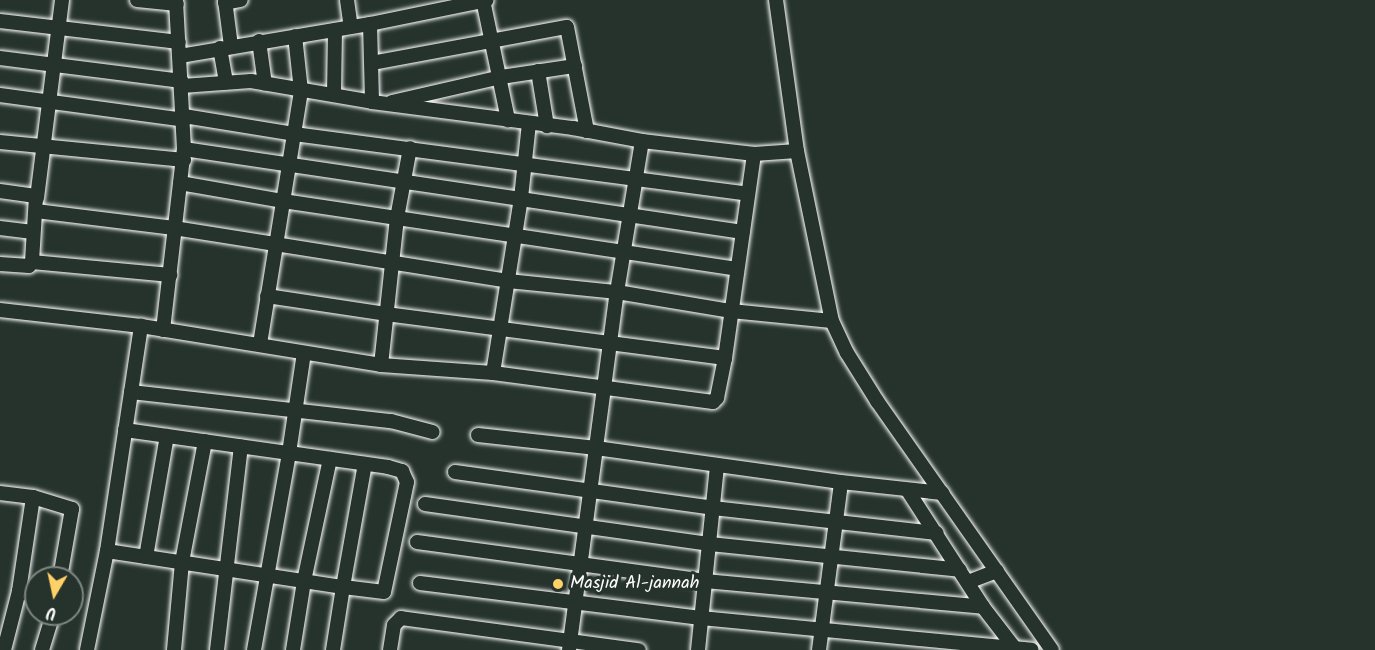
<!DOCTYPE html>
<html>
<head>
<meta charset="utf-8">
<style>
  body { margin:0 }
  #map { position:relative; width:1375px; height:650px; overflow:hidden; background:#26332d; font-family:Kalam,sans-serif }
  div>[style] { position:absolute }
  [style*='--x'] { left:calc(var(--x)*1px); top:calc(var(--y)*1px); width:calc(var(--w)*1px); rotate:calc(var(--a)*1deg) }
  .roads { filter:drop-shadow(0 0 2px #fff) drop-shadow(0 0 2px #fff) }
  .minor>* { height:14px; margin:-7px; padding:0 7px; transform-origin:7px; border-radius:7px; background:#26332d }
  .dots>* { width:16px; height:16px; translate:-50% -50%; box-sizing:border-box; border:3px solid #26332d; border-radius:50% }
  span { translate:-50% -50%; white-space:nowrap; text-align:center; line-height:1.15; -webkit-text-stroke:6px #26332d; paint-order:stroke }
  .poi-label { font-size:18px; color:#fff }
  .left { translate:0 -50%; text-align:left }
  .north { position:absolute; left:24px; top:566px; width:60px; height:60px; box-sizing:border-box; background:#26332d; border:2px solid #7d8581; border-radius:50%; rotate:189deg; font-size:16px; font-weight:700; line-height:24px; text-align:center; color:#fff }
  .north::after { content:''; display:block; margin:auto; width:21px; height:27px; background:#ffd166; clip-path:polygon(50% 0,100% 100%,50% 72%,0 100%) }
</style>
</head>
<body>
<div id="map">
  <div class="roads">
    <div class="minor">
      <div style="--x:137;--y:0;--w:40;--a:5.7"></div>
      <div style="--x:225;--y:0;--w:46;--a:82.6"></div>
      <div style="--x:347;--y:0;--w:27;--a:82"></div>
      <div style="--x:483;--y:0;--w:123;--a:78.2"></div>
      <div style="--x:776;--y:0;--w:152;--a:82.1"></div>
      <div style="--x:797;--y:151;--w:174;--a:78.4"></div>
      <div style="--x:832;--y:321;--w:35;--a:65"></div>
      <div style="--x:847;--y:353;--w:57;--a:58"></div>
      <div style="--x:877;--y:401;--w:304;--a:54.9"></div>
      <div style="--x:225;--y:3;--w:16;--a:-11"></div>
      <div style="--x:0;--y:21;--w:180;--a:6.7"></div>
      <div style="--x:370;--y:24;--w:78;--a:88.5"></div>
      <div style="--x:259;--y:41;--w:43;--a:82.1"></div>
      <div style="--x:220;--y:48;--w:35;--a:80"></div>
      <div style="--x:180;--y:56;--w:193;--a:-9.6"></div>
      <div style="--x:370;--y:24;--w:119;--a:-11.6"></div>
      <div style="--x:0;--y:58;--w:183;--a:7.2"></div>
      <div style="--x:372;--y:63;--w:198;--a:-10.5"></div>
      <div style="--x:567;--y:27;--w:106;--a:79.1"></div>
      <div style="--x:538;--y:71;--w:56;--a:80.7"></div>
      <div style="--x:182;--y:86;--w:69;--a:-4.1"></div>
      <div style="--x:251;--y:81;--w:123;--a:9.8"></div>
      <div style="--x:372;--y:102;--w:203;--a:7.4"></div>
      <div style="--x:573;--y:128;--w:70;--a:10.7"></div>
      <div style="--x:642;--y:141;--w:113;--a:6.6"></div>
      <div style="--x:754;--y:154;--w:43;--a:-4"></div>
      <div style="--x:334;--y:94;--w:64;--a:-89.1"></div>
      <div style="--x:0;--y:95;--w:186;--a:7.7"></div>
      <div style="--x:392;--y:102;--w:112;--a:-12.9"></div>
      <div style="--x:501;--y:77;--w:75;--a:-8.5"></div>
      <div style="--x:184;--y:116;--w:111;--a:9.3"></div>
      <div style="--x:294;--y:134;--w:458;--a:7.5"></div>
      <div style="--x:0;--y:142;--w:185;--a:5.6"></div>
      <div style="--x:184;--y:149;--w:565;--a:8.45"></div>
      <div style="--x:180;--y:183;--w:105;--a:9.9"></div>
      <div style="--x:283;--y:201;--w:459;--a:8.5"></div>
      <div style="--x:0;--y:191;--w:36;--a:8"></div>
      <div style="--x:36;--y:196;--w:66;--a:93.5"></div>
      <div style="--x:37;--y:198;--w:200;--a:-82.8"></div>
      <div style="--x:36;--y:211;--w:139;--a:7"></div>
      <div style="--x:174;--y:228;--w:338;--a:9"></div>
      <div style="--x:508;--y:281;--w:110;--a:5.8"></div>
      <div style="--x:617;--y:292;--w:116;--a:9.5"></div>
      <div style="--x:731;--y:311;--w:101;--a:5.7"></div>
      <div style="--x:0;--y:228;--w:33;--a:7"></div>
      <div style="--x:0;--y:264;--w:29;--a:4"></div>
      <div style="--x:29;--y:266;--w:5;--a:-53"></div>
      <div style="--x:32;--y:262;--w:139;--a:5.4"></div>
      <div style="--x:267;--y:296;--w:120;--a:8.6"></div>
      <div style="--x:386;--y:314;--w:342;--a:7.4"></div>
      <div style="--x:0;--y:310;--w:142;--a:6.5"></div>
      <div style="--x:141;--y:326;--w:243;--a:9.2"></div>
      <div style="--x:381;--y:365;--w:112;--a:4.1"></div>
      <div style="--x:493;--y:373;--w:222;--a:7.5"></div>
      <div style="--x:713;--y:402;--w:6;--a:-45"></div>
      <div style="--x:717;--y:398;--w:41;--a:-78.7"></div>
      <div style="--x:725;--y:358;--w:206;--a:-81.9"></div>
      <div style="--x:163;--y:330;--w:182;--a:-83.4"></div>
      <div style="--x:184;--y:149;--w:149;--a:-93.1"></div>
      <div style="--x:260;--y:344;--w:256;--a:-80.8"></div>
      <div style="--x:301;--y:91;--w:55;--a:-96.2"></div>
      <div style="--x:381;--y:365;--w:148;--a:-83.8"></div>
      <div style="--x:397;--y:218;--w:71;--a:-79.5"></div>
      <div style="--x:493;--y:373;--w:177;--a:-80.9"></div>
      <div style="--x:521;--y:198;--w:75;--a:-83.9"></div>
      <div style="--x:131;--y:392;--w:262;--a:6.4"></div>
      <div style="--x:391;--y:421;--w:43;--a:14.7"></div>
      <div style="--x:125;--y:430;--w:166;--a:8"></div>
      <div style="--x:289;--y:453;--w:101;--a:-81.5"></div>
      <div style="--x:478;--y:435;--w:119;--a:6.3"></div>
      <div style="--x:596;--y:448;--w:247;--a:7.9"></div>
      <div style="--x:841;--y:482;--w:102;--a:6.2"></div>
      <div style="--x:455;--y:472;--w:260;--a:7.9"></div>
      <div style="--x:713;--y:508;--w:225;--a:6.4"></div>
      <div style="--x:908;--y:491;--w:138;--a:57.1"></div>
      <div style="--x:983;--y:607;--w:49;--a:52.4"></div>
      <div style="--x:0;--y:493;--w:33;--a:7"></div>
      <div style="--x:33;--y:497;--w:41;--a:17.1"></div>
      <div style="--x:72;--y:509;--w:70;--a:99.9"></div>
      <div style="--x:425;--y:504;--w:288;--a:8"></div>
      <div style="--x:710;--y:544;--w:251;--a:5.9"></div>
      <div style="--x:417;--y:542;--w:291;--a:7.7"></div>
      <div style="--x:705;--y:581;--w:279;--a:5.3"></div>
      <div style="--x:107;--y:551;--w:239;--a:8.7"></div>
      <div style="--x:343;--y:587;--w:125;--a:-79.9"></div>
      <div style="--x:146;--y:557;--w:123;--a:-80.2"></div>
      <div style="--x:968;--y:582;--w:31;--a:-21"></div>
      <div style="--x:420;--y:583;--w:283;--a:7.1"></div>
      <div style="--x:701;--y:618;--w:332;--a:5.5"></div>
      <div style="--x:19;--y:591;--w:18;--a:19"></div>
      <div style="--x:4;--y:650;--w:61;--a:-75.7"></div>
      <div style="--x:19;--y:591;--w:95;--a:-81.5"></div>
      <div style="--x:42;--y:650;--w:38;--a:-73"></div>
      <div style="--x:87;--y:650;--w:101;--a:-78.6"></div>
      <div style="--x:107;--y:551;--w:228;--a:-81.4"></div>
      <div style="--x:174;--y:650;--w:88;--a:-84.8"></div>
      <div style="--x:182;--y:562;--w:123;--a:-79.2"></div>
      <div style="--x:217;--y:650;--w:205;--a:-83.3"></div>
      <div style="--x:254;--y:650;--w:200;--a:-79.9"></div>
      <div style="--x:289;--y:453;--w:100;--a:8"></div>
      <div style="--x:388;--y:467;--w:15;--a:16"></div>
      <div style="--x:402;--y:471;--w:12;--a:66"></div>
      <div style="--x:407;--y:482;--w:112;--a:101.8"></div>
      <div style="--x:384;--y:592;--w:41;--a:-173"></div>
      <div style="--x:343;--y:587;--w:64;--a:99"></div>
      <div style="--x:293;--y:650;--w:70;--a:-80.9"></div>
      <div style="--x:304;--y:581;--w:125;--a:-78"></div>
      <div style="--x:390;--y:650;--w:25;--a:-81"></div>
      <div style="--x:394;--y:625;--w:10;--a:-45"></div>
      <div style="--x:401;--y:618;--w:240;--a:7.7"></div>
      <div style="--x:569;--y:650;--w:361;--a:-82.4"></div>
      <div style="--x:617;--y:292;--w:153;--a:-80.6"></div>
      <div style="--x:698;--y:650;--w:186;--a:-84.1"></div>
      <div style="--x:819;--y:650;--w:169;--a:-82.5"></div>
    </div>
  </div>
  <div class="dots">
    <div style="left:558px;top:584px;background:#ffd166"></div>
  </div>
  <div class="poi-label">
    <span class="left" style="left:570px;top:584px">Masjid Al-jannah</span>
  </div>
  <div class="north">U</div>
</div>
</body>
</html>
